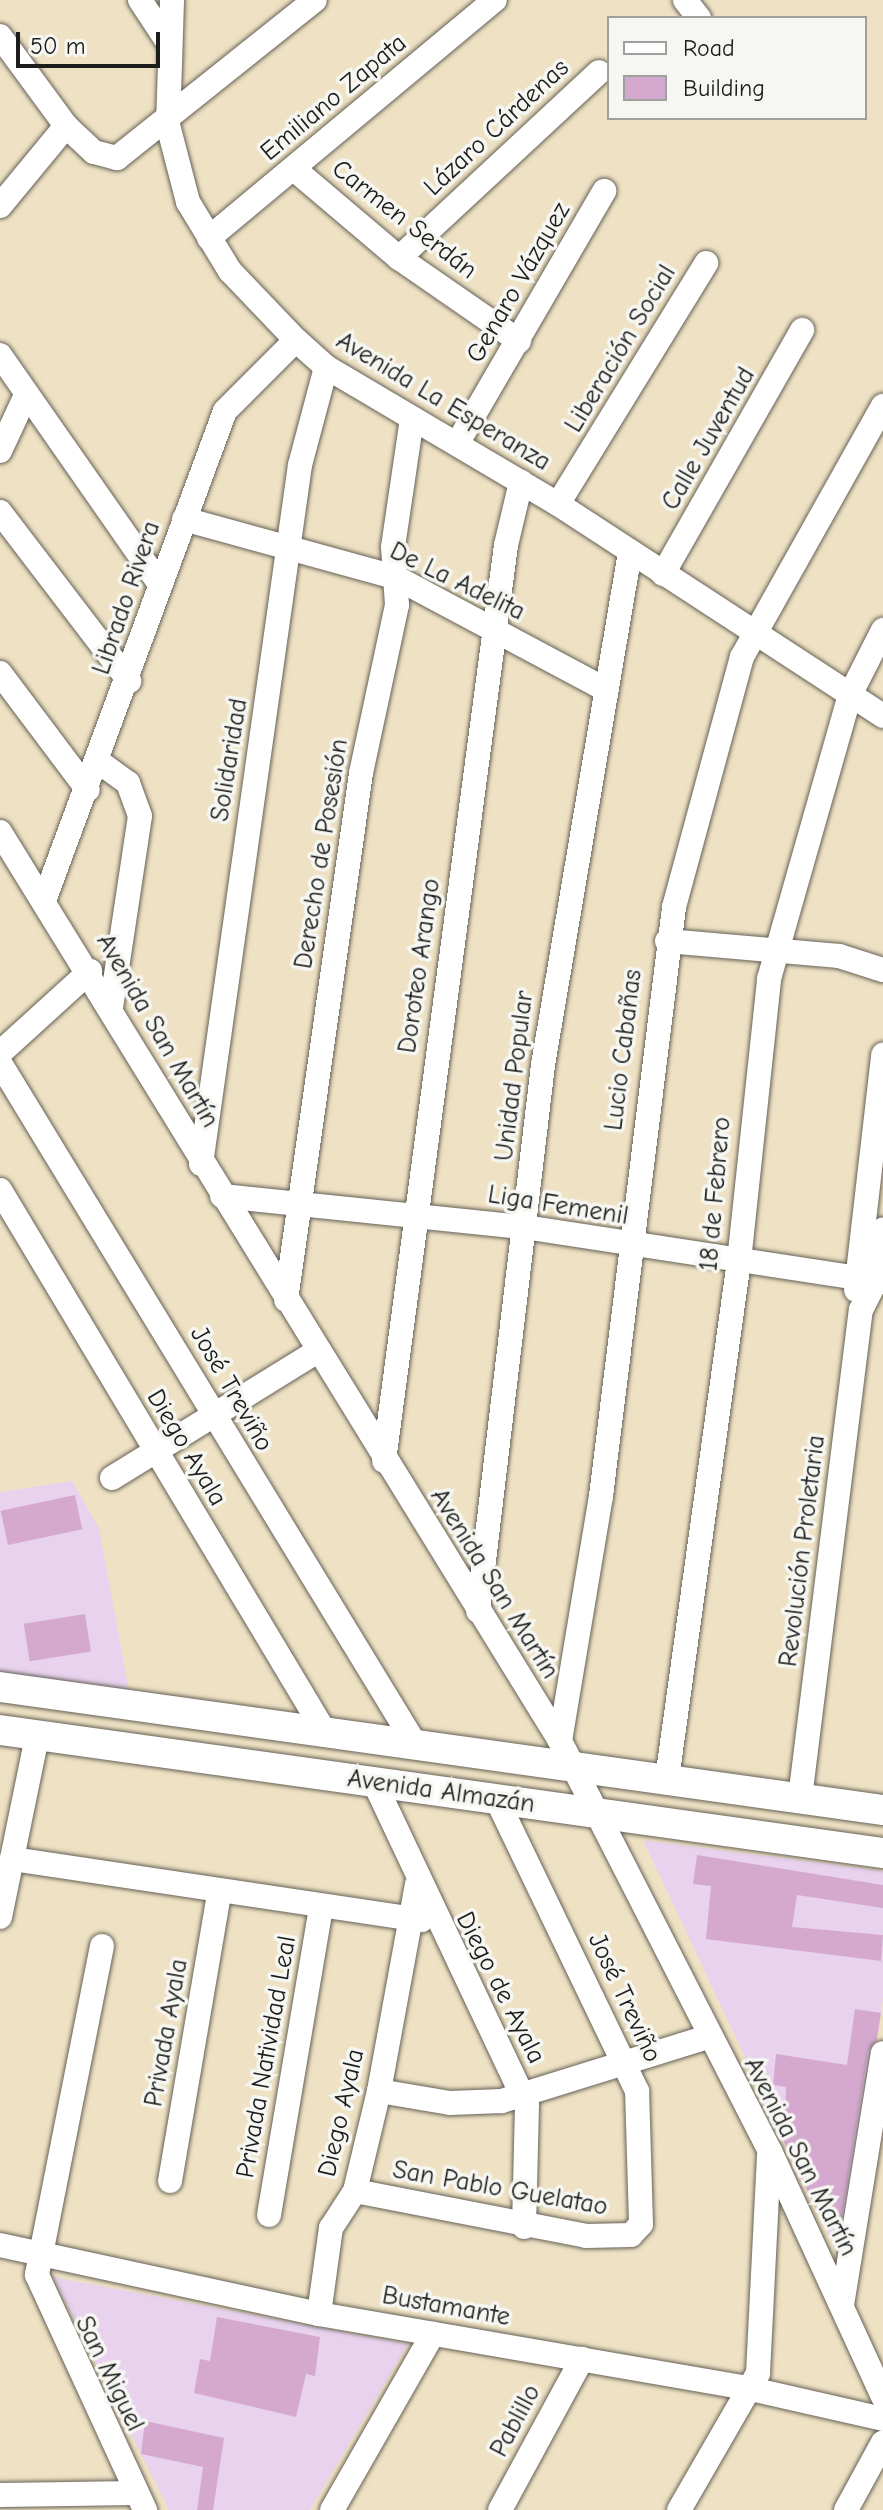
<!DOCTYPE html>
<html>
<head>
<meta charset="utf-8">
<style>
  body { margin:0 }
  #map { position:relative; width:883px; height:2510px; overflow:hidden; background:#efe2c4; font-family:"Comic Neue",sans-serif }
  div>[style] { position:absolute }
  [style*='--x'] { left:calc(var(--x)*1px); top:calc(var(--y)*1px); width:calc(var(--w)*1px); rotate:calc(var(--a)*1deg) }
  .built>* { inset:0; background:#e8d2ee }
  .building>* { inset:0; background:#d5a9cf; transform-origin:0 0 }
  .roads { filter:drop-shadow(0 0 2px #666157) drop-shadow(0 0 2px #666157) }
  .minor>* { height:24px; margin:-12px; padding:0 12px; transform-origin:12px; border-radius:12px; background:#fff }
  .major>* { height:30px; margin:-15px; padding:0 15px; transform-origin:15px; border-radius:15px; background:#fff }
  span { translate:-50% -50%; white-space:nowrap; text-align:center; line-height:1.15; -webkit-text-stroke:7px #f6f6f2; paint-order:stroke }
  .street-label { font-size:26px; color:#1c1c1c }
  .legend { position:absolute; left:607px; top:16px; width:260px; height:104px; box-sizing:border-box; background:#f6f6f2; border:2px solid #9f9f9c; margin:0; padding:10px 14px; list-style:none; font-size:24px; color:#1c1c1c }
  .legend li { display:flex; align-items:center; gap:16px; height:40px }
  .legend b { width:40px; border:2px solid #9f9f9c }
  .scale { position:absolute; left:16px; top:32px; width:144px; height:36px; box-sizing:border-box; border:4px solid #1c1c1c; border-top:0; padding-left:10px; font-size:24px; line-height:28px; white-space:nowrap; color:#1c1c1c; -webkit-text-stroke:6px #f6f6f2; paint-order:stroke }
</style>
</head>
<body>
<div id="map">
  <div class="built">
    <div style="clip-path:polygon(72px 1481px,99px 1528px,129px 1691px,0 1673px,0 1492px)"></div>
    <div style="clip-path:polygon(643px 1840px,883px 1871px,883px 1997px,845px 2270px)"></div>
    <div style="clip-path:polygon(53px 2277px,408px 2344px,310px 2510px,169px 2510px)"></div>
  </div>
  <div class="building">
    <div style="left:75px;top:1495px;width:35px;height:76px;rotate:78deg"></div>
    <div style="left:85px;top:1614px;width:38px;height:62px;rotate:81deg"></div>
    <div style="clip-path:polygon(697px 1855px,883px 1885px,883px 1908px,797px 1895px,792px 1927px,883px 1935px,881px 1961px,706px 1939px,711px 1886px,693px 1884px)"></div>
    <div style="clip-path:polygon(855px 2009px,881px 2013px,877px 2039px,868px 2051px,841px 2221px,821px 2219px,784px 2142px,786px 2087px,773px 2085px,776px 2054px,847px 2065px)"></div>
    <div style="clip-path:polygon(217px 2317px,320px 2337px,315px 2376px,306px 2374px,296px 2417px,194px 2393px,200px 2359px,210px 2361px)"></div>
    <div style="clip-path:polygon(145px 2421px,224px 2438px,213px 2510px,197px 2510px,203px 2467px,141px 2454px)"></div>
  </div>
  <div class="roads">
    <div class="minor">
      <div style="--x:140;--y:0;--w:49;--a:56.6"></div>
      <div style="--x:172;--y:0;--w:125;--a:91.8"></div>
      <div style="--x:168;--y:125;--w:80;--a:75.4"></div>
      <div style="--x:188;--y:202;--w:81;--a:58.7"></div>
      <div style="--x:230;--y:271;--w:95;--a:46.3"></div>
      <div style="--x:296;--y:340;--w:40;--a:42"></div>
      <div style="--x:326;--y:367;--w:269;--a:30.6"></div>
      <div style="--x:558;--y:504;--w:388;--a:33.1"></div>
      <div style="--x:685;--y:0;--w:23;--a:52"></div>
      <div style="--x:0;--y:36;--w:112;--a:53.7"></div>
      <div style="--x:66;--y:126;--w:38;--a:43"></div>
      <div style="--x:94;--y:152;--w:24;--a:15"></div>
      <div style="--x:117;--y:158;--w:253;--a:-38.6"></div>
      <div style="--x:294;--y:169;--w:138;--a:40.3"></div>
      <div style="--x:399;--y:258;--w:146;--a:34.7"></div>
      <div style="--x:0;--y:206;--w:104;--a:-50.5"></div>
      <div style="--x:209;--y:238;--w:372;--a:-39.8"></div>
      <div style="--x:399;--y:258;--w:273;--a:-42.9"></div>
      <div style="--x:0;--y:355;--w:279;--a:55.1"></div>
      <div style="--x:457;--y:444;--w:293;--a:-59.8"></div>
      <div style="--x:0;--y:451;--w:62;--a:-65.1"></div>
      <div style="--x:558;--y:504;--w:283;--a:-58.4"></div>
      <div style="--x:0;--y:512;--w:213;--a:52.6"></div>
      <div style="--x:184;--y:519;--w:219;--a:15.4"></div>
      <div style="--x:395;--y:577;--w:238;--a:28.1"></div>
      <div style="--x:663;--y:574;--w:281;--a:-60.3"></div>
      <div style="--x:0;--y:673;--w:146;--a:53.1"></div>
      <div style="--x:99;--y:762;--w:36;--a:36"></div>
      <div style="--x:128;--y:783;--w:35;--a:70"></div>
      <div style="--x:140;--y:816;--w:194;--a:98.6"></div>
      <div style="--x:0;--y:832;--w:1068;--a:58.36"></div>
      <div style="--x:560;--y:1741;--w:461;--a:62.9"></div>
      <div style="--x:770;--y:2151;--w:271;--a:65.3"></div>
      <div style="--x:45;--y:898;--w:519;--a:-69.72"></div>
      <div style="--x:225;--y:411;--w:100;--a:-45"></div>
      <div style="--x:667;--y:941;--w:173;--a:5"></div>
      <div style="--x:839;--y:956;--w:46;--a:17.7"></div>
      <div style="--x:0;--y:1053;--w:122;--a:-42.3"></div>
      <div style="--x:0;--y:1063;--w:797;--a:58.64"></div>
      <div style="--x:201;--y:1164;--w:706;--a:-81.94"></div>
      <div style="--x:300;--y:465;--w:101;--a:-75.1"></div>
      <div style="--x:0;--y:1190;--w:634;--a:59.07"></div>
      <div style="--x:222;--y:1196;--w:304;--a:5.9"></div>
      <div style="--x:524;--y:1227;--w:363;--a:8.7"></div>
      <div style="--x:856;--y:1290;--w:237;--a:-83.4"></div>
      <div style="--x:286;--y:1300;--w:532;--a:-81.9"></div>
      <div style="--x:361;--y:773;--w:172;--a:-77.9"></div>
      <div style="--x:397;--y:605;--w:58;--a:-93.9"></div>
      <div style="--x:393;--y:547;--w:130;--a:-81.6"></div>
      <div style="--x:384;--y:1461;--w:924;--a:-82.41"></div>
      <div style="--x:506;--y:545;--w:65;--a:-76.6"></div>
      <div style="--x:112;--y:1478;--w:242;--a:-31.7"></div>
      <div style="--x:478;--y:1611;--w:550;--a:-83.21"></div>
      <div style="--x:543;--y:1065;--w:520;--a:-80.37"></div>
      <div style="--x:560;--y:1741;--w:248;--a:-80.5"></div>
      <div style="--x:601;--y:1496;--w:594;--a:-82.93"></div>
      <div style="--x:674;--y:907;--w:259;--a:-74.8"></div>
      <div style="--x:742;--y:657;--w:288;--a:-60.7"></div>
      <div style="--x:667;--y:1779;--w:523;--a:-82.09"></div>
      <div style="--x:739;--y:1261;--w:284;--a:-83.9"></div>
      <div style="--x:769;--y:979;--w:295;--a:-74.1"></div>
      <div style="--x:850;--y:695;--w:73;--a:-63.1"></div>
      <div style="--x:375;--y:1784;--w:355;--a:64.7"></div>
      <div style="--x:527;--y:2105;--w:122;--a:91.4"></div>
      <div style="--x:800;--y:1798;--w:492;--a:-82.9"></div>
      <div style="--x:861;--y:1310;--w:33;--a:-63"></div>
      <div style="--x:876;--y:1281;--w:52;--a:-82.3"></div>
      <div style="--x:12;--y:1859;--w:414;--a:8.5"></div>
      <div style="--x:0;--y:1917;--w:185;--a:-78.4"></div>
      <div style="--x:102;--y:1946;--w:335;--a:101.2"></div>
      <div style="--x:37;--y:2275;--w:259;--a:65.3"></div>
      <div style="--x:379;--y:2091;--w:72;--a:9.6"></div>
      <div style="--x:450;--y:2103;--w:52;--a:-2.2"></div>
      <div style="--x:502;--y:2101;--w:216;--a:-17.3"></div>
      <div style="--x:170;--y:2181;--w:291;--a:-80.3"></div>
      <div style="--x:355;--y:2191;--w:235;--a:11"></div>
      <div style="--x:586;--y:2236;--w:45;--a:-1.3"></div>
      <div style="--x:631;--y:2235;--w:15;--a:-48"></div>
      <div style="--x:641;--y:2224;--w:133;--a:-91.7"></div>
      <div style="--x:637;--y:2091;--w:323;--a:-115.7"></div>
      <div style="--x:269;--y:2215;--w:310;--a:-80.4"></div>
      <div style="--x:0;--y:2245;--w:326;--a:12.2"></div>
      <div style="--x:319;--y:2314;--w:438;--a:9.8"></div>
      <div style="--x:751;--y:2389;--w:135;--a:12.8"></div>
      <div style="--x:842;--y:2305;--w:255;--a:-80.8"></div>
      <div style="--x:319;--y:2314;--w:87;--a:-82.1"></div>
      <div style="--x:331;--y:2228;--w:44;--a:-57"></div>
      <div style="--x:355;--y:2191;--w:103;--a:-76.5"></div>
      <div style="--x:379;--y:2091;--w:210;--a:-79.6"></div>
      <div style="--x:0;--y:2495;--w:136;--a:-0.8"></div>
      <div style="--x:332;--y:2510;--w:203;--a:-60.2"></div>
      <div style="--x:500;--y:2510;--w:172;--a:-61.5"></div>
      <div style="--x:679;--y:2510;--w:158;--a:-60"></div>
      <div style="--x:758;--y:2373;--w:220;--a:-87.1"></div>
      <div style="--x:846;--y:2510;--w:77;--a:-61.4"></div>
    </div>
    <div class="major">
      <div style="--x:0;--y:1687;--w:892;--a:7.93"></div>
      <div style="--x:0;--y:1730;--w:892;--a:7.93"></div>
    </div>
  </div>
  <div class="street-label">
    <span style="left:334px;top:98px;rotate:-40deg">Emiliano Zapata</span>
    <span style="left:497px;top:128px;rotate:-43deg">Lázaro Cárdenas</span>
    <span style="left:404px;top:220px;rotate:38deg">Carmen Serdán</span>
    <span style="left:519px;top:283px;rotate:-60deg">Genaro Vázquez</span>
    <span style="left:621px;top:349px;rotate:-59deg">Liberación Social</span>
    <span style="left:443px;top:402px;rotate:31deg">Avenida La Esperanza</span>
    <span style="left:709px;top:439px;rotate:-60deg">Calle Juventud</span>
    <span style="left:457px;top:582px;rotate:26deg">De La Adelita</span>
    <span style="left:127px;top:598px;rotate:-71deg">Librado Rivera</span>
    <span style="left:230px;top:760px;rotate:-81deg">Solidaridad</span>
    <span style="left:322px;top:854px;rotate:-81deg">Derecho de Posesión</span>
    <span style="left:420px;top:966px;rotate:-82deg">Doroteo Arango</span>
    <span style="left:157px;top:1031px;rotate:60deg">Avenida San Martín</span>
    <span style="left:624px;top:1050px;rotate:-83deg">Lucio Cabañas</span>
    <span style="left:515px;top:1076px;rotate:-83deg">Unidad Popular</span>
    <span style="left:716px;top:1194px;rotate:-85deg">18 de Febrero</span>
    <span style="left:558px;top:1206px;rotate:9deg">Liga Femenil</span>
    <span style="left:231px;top:1389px;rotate:60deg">José Treviño</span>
    <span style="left:186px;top:1448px;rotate:59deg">Diego Ayala</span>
    <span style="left:803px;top:1551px;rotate:-83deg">Revolución Proletaria</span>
    <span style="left:494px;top:1584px;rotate:58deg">Avenida San Martín</span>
    <span style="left:441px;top:1792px;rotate:8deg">Avenida Almazán</span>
    <span style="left:500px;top:1988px;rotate:63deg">Diego de Ayala</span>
    <span style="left:624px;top:1998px;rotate:65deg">José Treviño</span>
    <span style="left:167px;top:2033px;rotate:-80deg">Privada Ayala</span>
    <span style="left:267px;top:2057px;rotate:-80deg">Privada Natividad Leal</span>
    <span style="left:342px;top:2113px;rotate:-77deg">Diego Ayala</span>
    <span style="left:800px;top:2157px;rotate:63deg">Avenida San Martín</span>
    <span style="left:500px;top:2189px;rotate:10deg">San Pablo Guelatao</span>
    <span style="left:446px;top:2307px;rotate:10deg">Bustamante</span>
    <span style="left:109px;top:2374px;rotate:64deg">San Miguel</span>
    <span style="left:516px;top:2421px;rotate:-62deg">Pablillo</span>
  </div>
  <ul class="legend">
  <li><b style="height:10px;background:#fff"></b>Road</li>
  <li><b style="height:22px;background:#d5a9cf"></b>Building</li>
  </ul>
  <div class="scale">50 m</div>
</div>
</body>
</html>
